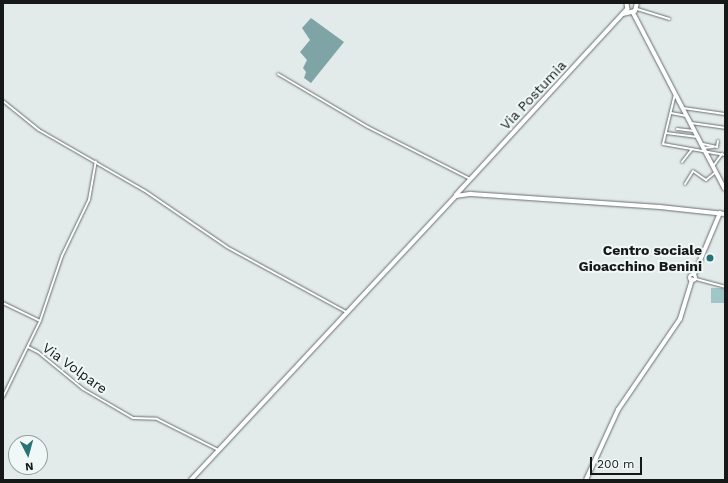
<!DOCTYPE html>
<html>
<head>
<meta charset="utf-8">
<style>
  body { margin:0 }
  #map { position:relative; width:728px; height:483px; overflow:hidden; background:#e3eaea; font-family:"Work Sans",sans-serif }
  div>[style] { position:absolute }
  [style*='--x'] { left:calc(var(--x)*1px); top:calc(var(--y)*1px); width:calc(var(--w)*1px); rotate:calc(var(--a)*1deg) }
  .green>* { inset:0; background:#a1c6c8; transform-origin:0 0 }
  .water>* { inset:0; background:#7fa4a6 }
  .roads { filter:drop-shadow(0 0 1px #686e6e) drop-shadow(0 0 1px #686e6e) }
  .street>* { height:2px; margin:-1px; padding:0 1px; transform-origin:1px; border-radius:1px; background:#fff }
  .secondary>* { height:3.5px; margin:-1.75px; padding:0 1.75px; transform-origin:1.75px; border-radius:1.75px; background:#fff }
  .secondary>.ring { margin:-1.75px; padding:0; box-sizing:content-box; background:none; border:3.5px solid #fff; border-radius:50% }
  .dots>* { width:11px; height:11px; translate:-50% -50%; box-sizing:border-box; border:2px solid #f0f7f7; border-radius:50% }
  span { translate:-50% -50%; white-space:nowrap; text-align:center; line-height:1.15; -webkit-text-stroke:4px #f0f7f7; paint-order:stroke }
  .street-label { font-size:14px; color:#161818 }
  .poi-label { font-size:14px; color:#161818; font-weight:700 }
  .right { translate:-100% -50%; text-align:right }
  .frame { position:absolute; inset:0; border:4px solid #161818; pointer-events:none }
  .north { position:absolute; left:8px; top:435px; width:40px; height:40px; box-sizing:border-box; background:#f0f7f7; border:1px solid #999e9e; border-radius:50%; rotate:174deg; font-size:11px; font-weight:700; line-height:16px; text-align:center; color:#161818 }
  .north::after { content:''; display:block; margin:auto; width:14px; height:18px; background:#297378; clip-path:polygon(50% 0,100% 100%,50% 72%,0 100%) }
  .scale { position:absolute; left:590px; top:457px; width:52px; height:18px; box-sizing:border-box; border:2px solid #161818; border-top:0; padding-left:5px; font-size:12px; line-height:14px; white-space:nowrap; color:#161818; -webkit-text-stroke:3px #f0f7f7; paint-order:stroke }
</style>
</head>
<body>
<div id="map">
  <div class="green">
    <div style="left:711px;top:288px;width:14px;height:15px"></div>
  </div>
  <div class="water">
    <div style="clip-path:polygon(311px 18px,344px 42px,311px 83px,304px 78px,306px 72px,303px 68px,307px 60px,300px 52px,310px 40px,302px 28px)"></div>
  </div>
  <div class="roads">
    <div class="street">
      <div style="--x:637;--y:9;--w:34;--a:17"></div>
      <div style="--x:278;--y:74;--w:104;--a:30.5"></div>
      <div style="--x:368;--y:127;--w:114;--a:27"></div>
      <div style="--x:675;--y:94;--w:51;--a:103.5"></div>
      <div style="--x:663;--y:144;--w:63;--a:10.1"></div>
      <div style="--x:3;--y:101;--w:46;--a:38.9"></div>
      <div style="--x:39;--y:130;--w:122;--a:29.9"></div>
      <div style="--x:145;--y:191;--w:99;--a:34.3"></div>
      <div style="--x:227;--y:247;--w:136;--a:28.6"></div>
      <div style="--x:683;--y:108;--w:42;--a:8.1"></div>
      <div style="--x:671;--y:113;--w:16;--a:11"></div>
      <div style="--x:691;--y:123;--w:34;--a:8"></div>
      <div style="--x:677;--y:129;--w:17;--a:7"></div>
      <div style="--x:666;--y:133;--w:32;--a:7"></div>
      <div style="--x:703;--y:144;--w:14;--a:12"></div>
      <div style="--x:717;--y:147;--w:6;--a:-81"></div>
      <div style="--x:703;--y:148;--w:10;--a:-6"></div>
      <div style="--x:682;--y:162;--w:16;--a:-52"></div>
      <div style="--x:714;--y:165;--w:14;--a:-54"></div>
      <div style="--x:685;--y:184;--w:15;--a:-58"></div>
      <div style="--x:693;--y:171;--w:16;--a:35"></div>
      <div style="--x:706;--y:180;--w:13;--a:-39"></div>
      <div style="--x:696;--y:279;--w:30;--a:15"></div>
      <div style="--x:3;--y:303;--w:41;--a:25.9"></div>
      <div style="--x:28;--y:347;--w:11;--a:27"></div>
      <div style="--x:38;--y:352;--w:58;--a:39.4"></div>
      <div style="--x:83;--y:389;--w:58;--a:30.1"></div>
      <div style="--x:133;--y:418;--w:24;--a:2"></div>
      <div style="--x:157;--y:419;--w:68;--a:26.9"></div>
      <div style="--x:3;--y:397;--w:85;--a:-64"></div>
      <div style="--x:40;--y:321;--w:69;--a:-71.3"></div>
      <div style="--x:62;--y:256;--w:62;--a:-64.3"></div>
      <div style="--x:89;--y:200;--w:39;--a:-80"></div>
    </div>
    <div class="secondary">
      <div style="--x:627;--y:3;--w:8;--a:83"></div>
      <div style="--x:633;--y:12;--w:199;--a:62.5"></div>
      <div style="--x:623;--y:14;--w:12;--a:-14"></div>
      <div style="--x:635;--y:11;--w:8;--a:-76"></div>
      <div style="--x:456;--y:195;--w:253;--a:-47.4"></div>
      <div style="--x:694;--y:275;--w:67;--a:-67.2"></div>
      <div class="ring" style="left:690px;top:275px;width:2.5px;height:2.5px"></div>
      <div style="--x:191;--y:480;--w:388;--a:-47"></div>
      <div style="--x:456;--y:196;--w:15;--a:-8"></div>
      <div style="--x:471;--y:194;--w:189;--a:3.9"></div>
      <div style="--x:660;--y:207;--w:65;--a:6.1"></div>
      <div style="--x:586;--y:480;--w:77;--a:-65.4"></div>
      <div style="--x:618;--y:410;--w:110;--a:-55.7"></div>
      <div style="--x:680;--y:319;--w:41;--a:-72.9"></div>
    </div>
  </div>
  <div class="dots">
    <div style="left:710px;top:258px;background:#297378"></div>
  </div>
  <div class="street-label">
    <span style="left:533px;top:95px;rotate:-47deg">Via Postumia</span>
    <span style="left:75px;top:368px;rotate:36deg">Via Volpare</span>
  </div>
  <div class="poi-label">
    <span class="right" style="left:702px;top:258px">Centro sociale<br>Gioacchino Benini</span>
  </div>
  <div class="frame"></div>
  <div class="north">N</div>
  <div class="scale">200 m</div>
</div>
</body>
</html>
